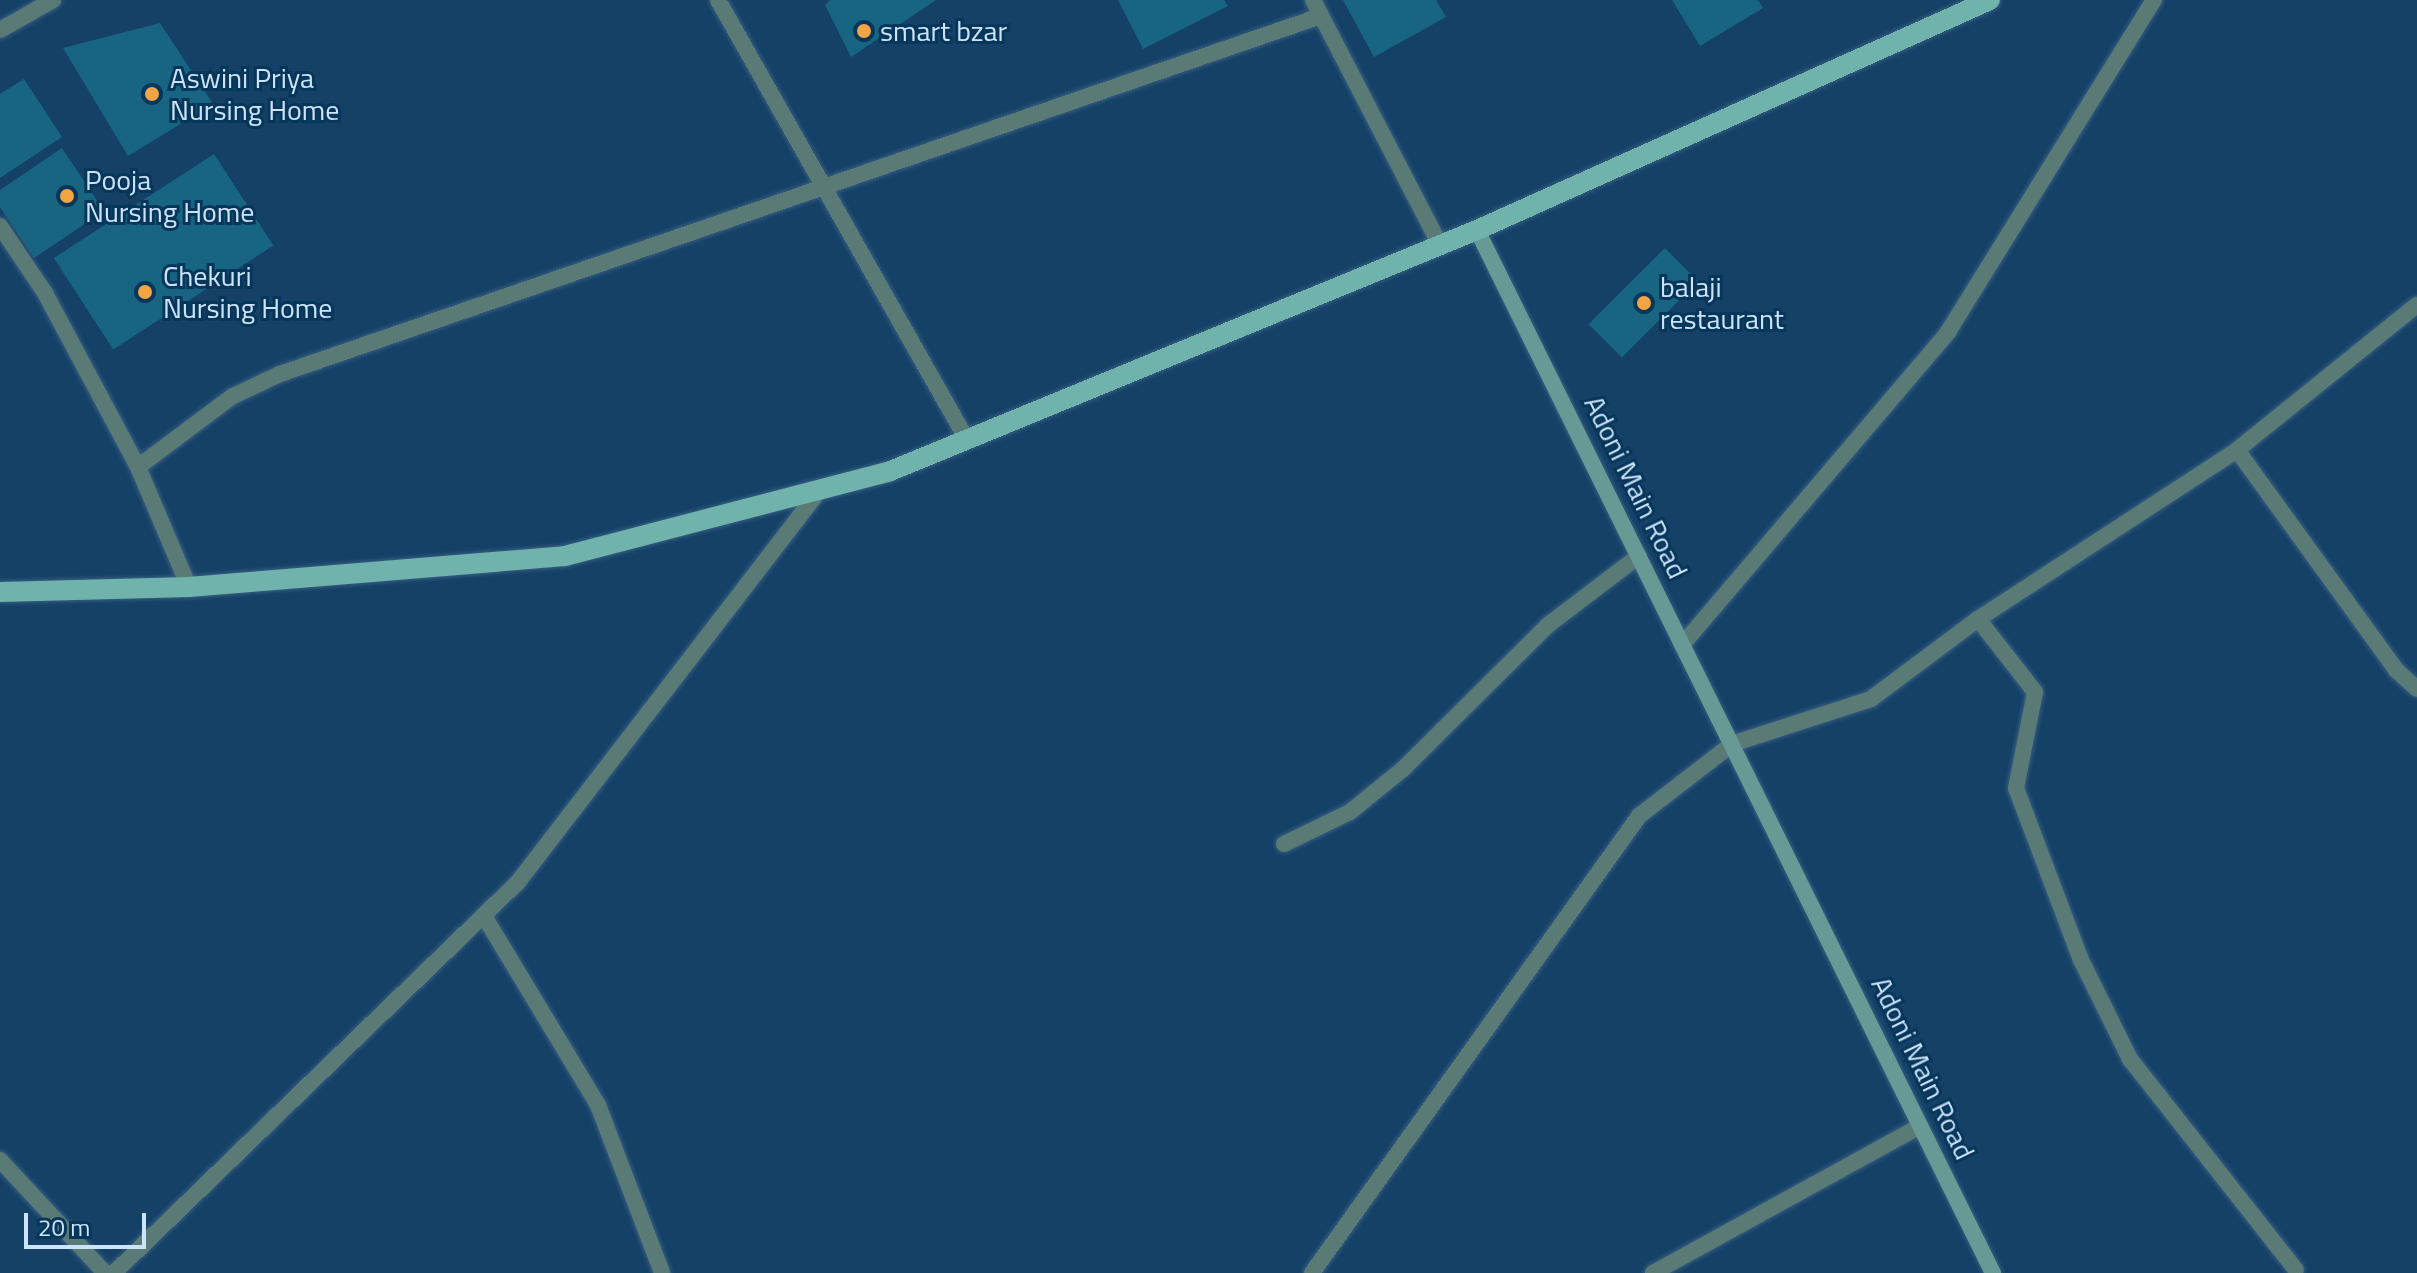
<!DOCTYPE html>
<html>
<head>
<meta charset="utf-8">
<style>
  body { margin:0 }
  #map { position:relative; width:2417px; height:1273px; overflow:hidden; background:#154167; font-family:"Titillium Web",sans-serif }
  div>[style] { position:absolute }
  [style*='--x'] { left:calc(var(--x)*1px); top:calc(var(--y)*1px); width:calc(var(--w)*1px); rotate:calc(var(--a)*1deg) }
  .building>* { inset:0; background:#186582; transform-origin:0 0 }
  .roads { filter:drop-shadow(0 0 2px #365e81) drop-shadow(0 0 2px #365e81) }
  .street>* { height:16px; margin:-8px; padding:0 8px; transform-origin:8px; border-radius:8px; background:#5a7a76 }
  .secondary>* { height:16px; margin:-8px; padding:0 8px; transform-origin:8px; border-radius:8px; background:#679a95 }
  .primary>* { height:20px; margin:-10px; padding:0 10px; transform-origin:10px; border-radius:10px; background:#70b3ac }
  .dots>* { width:22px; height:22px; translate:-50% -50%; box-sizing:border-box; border:4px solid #07365b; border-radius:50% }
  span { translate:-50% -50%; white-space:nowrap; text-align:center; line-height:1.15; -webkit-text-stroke:6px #07365b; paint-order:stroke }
  .poi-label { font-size:28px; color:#cce3fa }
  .left { translate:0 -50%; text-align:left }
  .street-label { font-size:28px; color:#cce3fa }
  .scale { position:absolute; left:24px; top:1213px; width:122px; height:36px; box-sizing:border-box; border:4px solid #cce3fa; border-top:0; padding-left:10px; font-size:24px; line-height:28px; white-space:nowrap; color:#cce3fa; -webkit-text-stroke:6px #07365b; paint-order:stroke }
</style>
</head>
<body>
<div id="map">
  <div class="building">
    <div style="clip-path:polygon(831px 0,936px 0,851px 57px,825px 5px)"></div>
    <div style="clip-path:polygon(1118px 0,1224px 0,1228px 6px,1143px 49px)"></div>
    <div style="clip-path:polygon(1343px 0,1436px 0,1446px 17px,1374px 57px)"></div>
    <div style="clip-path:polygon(1672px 0,1758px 0,1763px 8px,1700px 46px)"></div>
    <div style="clip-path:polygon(160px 23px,213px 104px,128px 156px,63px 48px)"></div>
    <div style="clip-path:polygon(24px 79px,62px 137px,0 178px,0 94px)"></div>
    <div style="clip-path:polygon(62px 148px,104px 211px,34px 258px,0 207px,0 190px)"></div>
    <div style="left:214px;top:154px;width:109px;height:191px;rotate:57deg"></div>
    <div style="left:1665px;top:248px;width:47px;height:108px;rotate:45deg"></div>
  </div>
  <div class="roads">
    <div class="street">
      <div style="--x:718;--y:0;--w:506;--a:60.49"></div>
      <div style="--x:1313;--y:0;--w:276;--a:62.6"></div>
      <div style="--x:0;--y:30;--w:61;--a:-29.5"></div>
      <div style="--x:0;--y:226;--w:81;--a:56.1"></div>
      <div style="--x:45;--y:293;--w:197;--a:61.9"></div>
      <div style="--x:138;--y:467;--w:130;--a:67"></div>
      <div style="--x:2237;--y:450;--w:271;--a:54.1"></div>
      <div style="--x:2396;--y:670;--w:28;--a:42"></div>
      <div style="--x:138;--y:467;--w:119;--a:-36.8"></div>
      <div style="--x:233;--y:396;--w:52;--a:-25.1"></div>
      <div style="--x:280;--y:374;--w:1101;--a:-18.98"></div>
      <div style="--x:1978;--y:619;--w:309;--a:-33.1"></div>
      <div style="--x:2237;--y:450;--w:231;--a:-38.9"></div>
      <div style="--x:1682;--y:645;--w:411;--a:-49.6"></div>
      <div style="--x:1948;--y:332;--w:391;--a:-58.2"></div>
      <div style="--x:1284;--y:844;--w:73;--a:-25.9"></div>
      <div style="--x:1350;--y:812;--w:68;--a:-39.1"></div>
      <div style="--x:1403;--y:769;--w:204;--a:-44.8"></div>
      <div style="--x:1548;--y:625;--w:114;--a:-37.2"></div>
      <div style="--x:484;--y:916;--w:221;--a:58.9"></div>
      <div style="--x:598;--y:1105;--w:180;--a:69.1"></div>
      <div style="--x:0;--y:1160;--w:154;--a:47.1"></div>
      <div style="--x:114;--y:1273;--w:562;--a:-44.06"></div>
      <div style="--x:518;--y:882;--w:495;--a:-52.4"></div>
      <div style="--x:1312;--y:1273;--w:562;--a:-54.41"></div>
      <div style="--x:1639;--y:816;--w:118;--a:-37.7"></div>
      <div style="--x:1732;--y:744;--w:146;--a:-17.9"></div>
      <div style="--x:1871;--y:699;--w:134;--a:-36.8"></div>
      <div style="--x:1978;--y:619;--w:93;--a:52"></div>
      <div style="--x:2035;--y:692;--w:98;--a:101.2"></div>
      <div style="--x:2016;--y:788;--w:184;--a:69.3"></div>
      <div style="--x:2081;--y:960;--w:110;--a:63.7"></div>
      <div style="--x:2130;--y:1059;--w:268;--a:51.8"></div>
      <div style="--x:1653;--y:1273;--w:305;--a:-28.8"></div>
    </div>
    <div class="secondary">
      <div style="--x:1477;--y:230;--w:1164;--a:63.68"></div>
    </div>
    <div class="primary">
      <div style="--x:0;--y:592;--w:189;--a:-1.5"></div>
      <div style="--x:189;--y:587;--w:377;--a:-4.7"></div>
      <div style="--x:565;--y:556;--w:334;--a:-14.6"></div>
      <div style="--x:888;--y:472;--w:637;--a:-22.34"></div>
      <div style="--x:1477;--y:230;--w:562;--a:-24.15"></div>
    </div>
  </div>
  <div class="dots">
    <div style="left:864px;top:31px;background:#f3a443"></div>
    <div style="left:152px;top:94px;background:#f3a443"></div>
    <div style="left:67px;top:196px;background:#f3a443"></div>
    <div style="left:145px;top:292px;background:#f3a443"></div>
    <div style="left:1644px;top:303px;background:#f3a443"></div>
  </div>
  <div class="poi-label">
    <span class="left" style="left:880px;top:31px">smart bzar</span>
    <span class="left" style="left:170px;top:94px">Aswini Priya<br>Nursing Home</span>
    <span class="left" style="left:85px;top:196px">Pooja<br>Nursing Home</span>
    <span class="left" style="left:163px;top:292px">Chekuri<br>Nursing Home</span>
    <span class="left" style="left:1660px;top:303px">balaji<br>restaurant</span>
  </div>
  <div class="street-label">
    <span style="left:1636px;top:487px;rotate:64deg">Adoni Main Road</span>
    <span style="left:1923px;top:1068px;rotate:64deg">Adoni Main Road</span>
  </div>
  <div class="scale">20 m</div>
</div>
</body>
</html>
